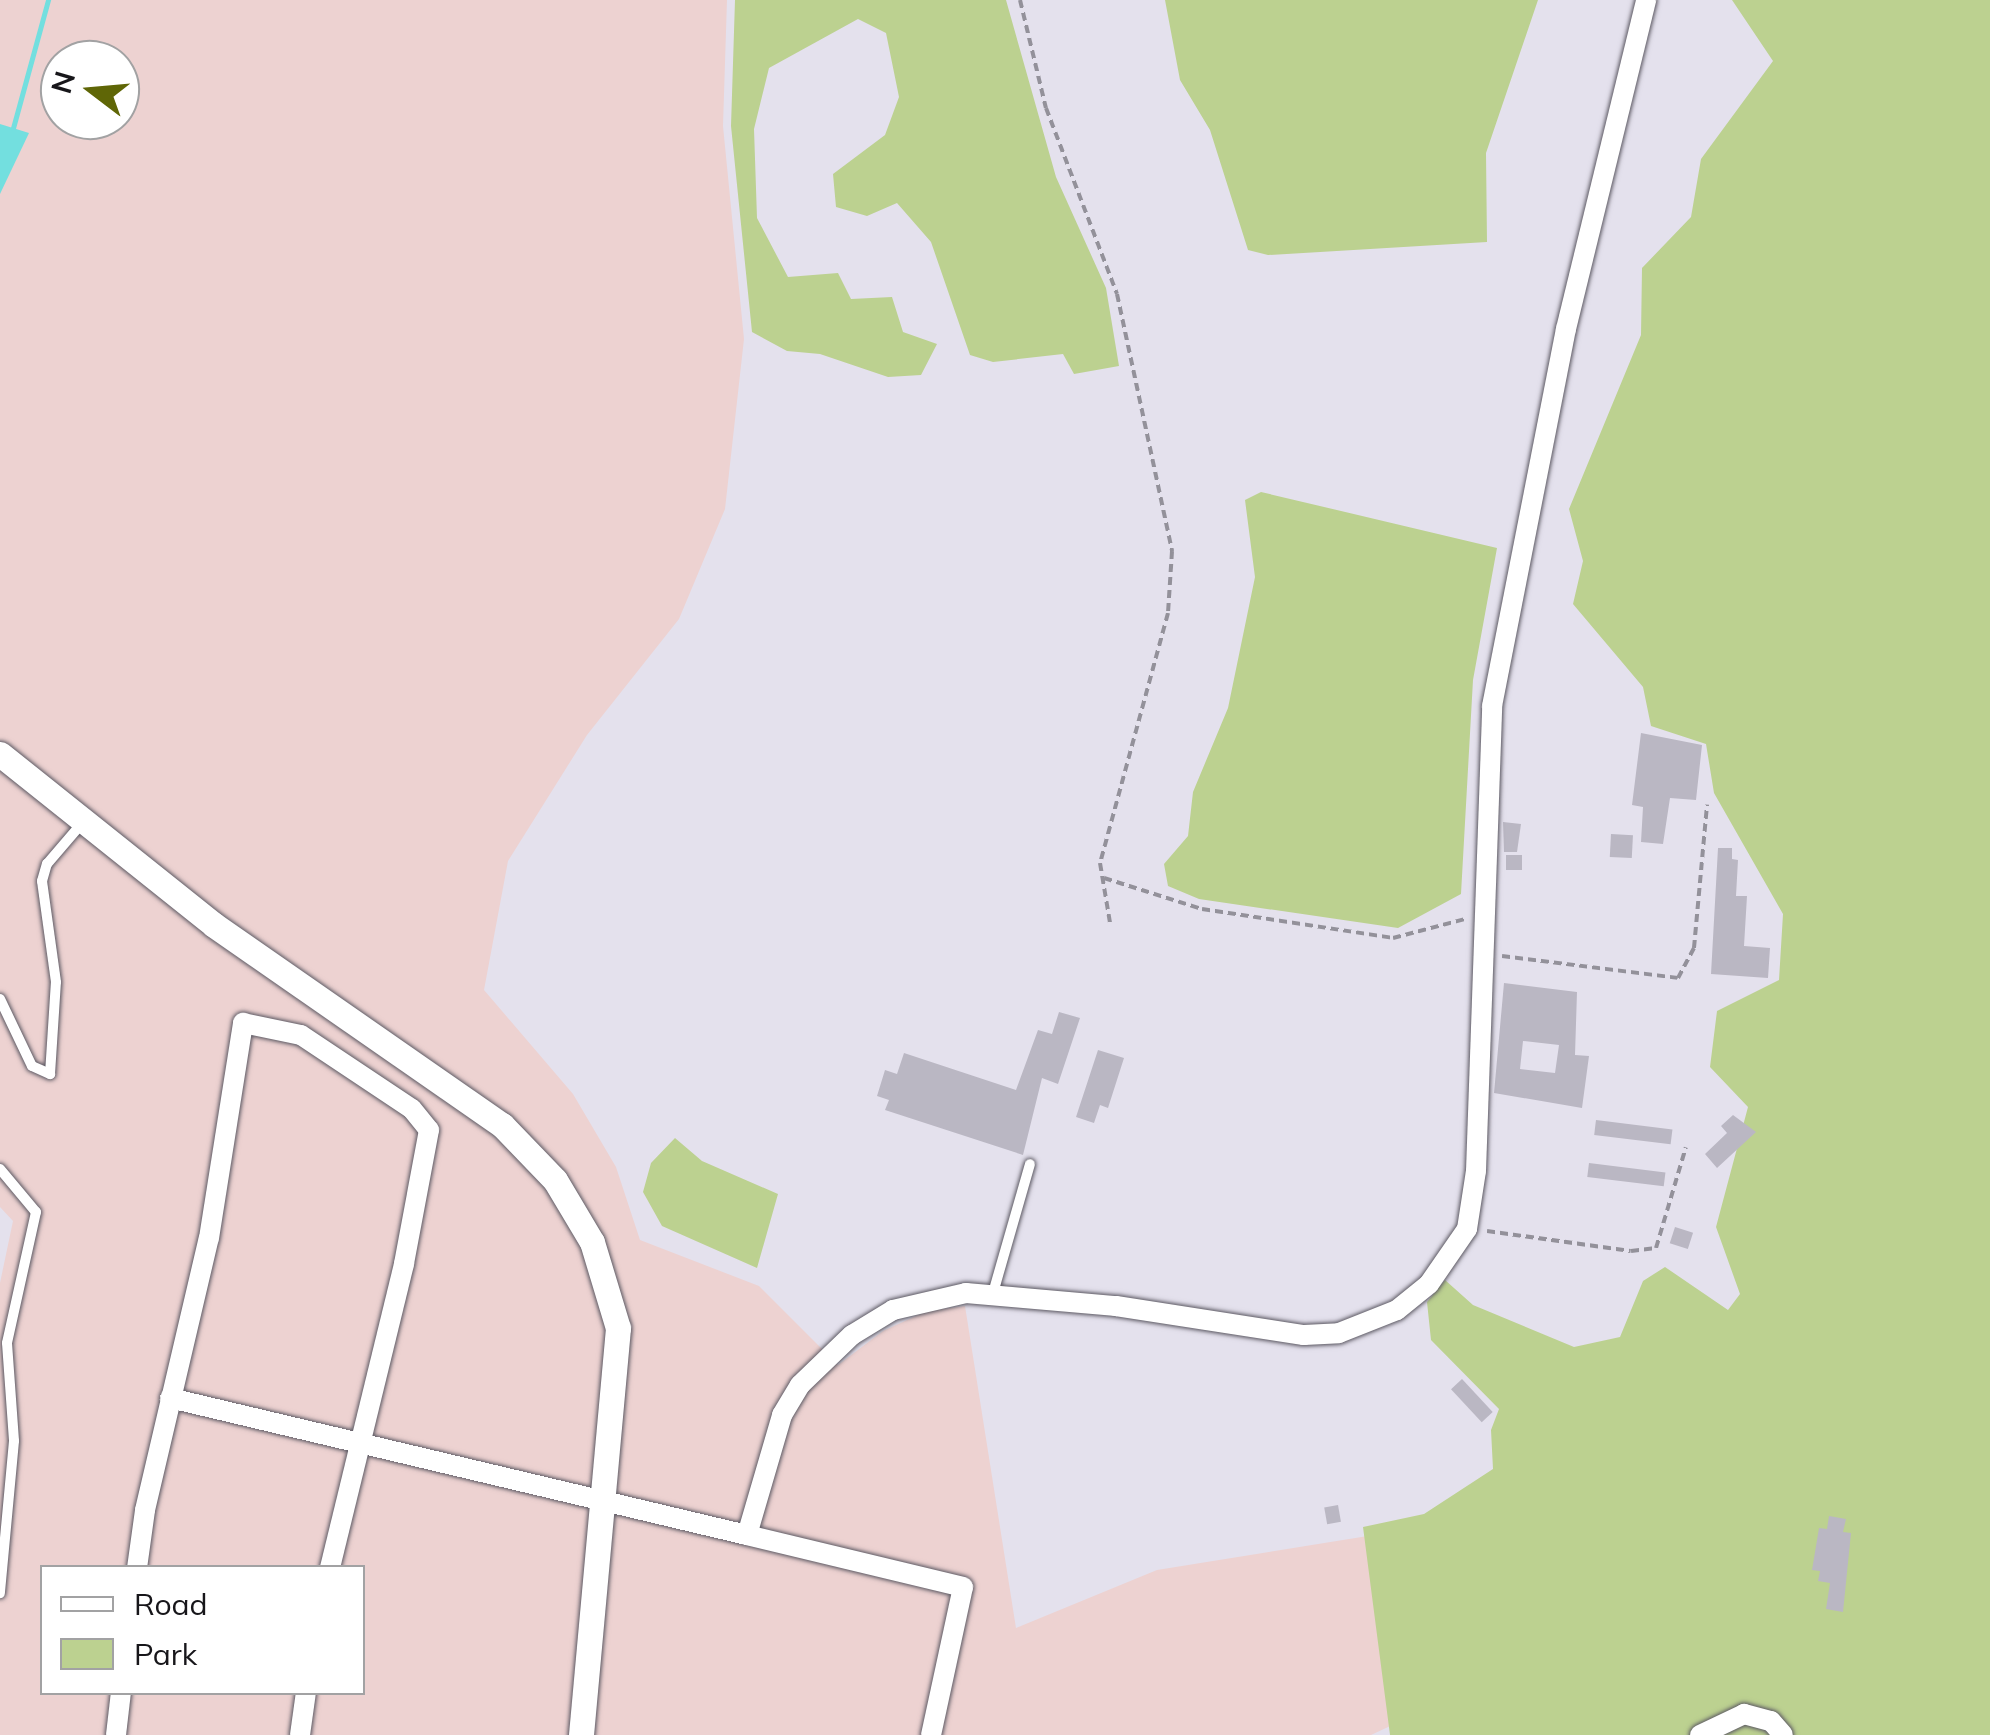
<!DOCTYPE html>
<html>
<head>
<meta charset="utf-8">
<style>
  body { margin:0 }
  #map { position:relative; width:1990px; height:1735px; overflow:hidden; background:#e4e1ed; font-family:Mulish,sans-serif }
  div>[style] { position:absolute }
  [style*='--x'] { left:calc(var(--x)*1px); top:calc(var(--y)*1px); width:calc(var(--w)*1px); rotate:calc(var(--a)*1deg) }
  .industrial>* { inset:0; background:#edd2d1 }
  .green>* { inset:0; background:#bcd190 }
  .water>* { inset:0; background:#73dfdf }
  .stream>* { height:5px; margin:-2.5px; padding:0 2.5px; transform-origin:2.5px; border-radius:2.5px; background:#73dfdf }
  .building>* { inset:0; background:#bab7c3; transform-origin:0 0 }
  .path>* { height:4px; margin-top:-2px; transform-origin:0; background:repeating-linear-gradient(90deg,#93919a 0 8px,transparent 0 13px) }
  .roads { filter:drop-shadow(0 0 2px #5c5963) drop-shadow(0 0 2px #5c5963) }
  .service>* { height:10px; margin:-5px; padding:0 5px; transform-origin:5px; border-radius:5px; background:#fff }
  .minor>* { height:20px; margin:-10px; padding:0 10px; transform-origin:10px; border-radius:10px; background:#fff }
  .tertiary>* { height:25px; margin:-12.5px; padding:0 12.5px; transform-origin:12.5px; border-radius:12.5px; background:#fff }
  span { translate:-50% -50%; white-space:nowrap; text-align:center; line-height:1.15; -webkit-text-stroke:9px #fff; paint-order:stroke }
  .legend { position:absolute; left:40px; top:1565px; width:325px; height:130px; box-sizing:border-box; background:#fff; border:2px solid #a2a2a3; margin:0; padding:12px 18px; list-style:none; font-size:30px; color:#17161a }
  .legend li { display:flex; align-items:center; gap:20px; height:50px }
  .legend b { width:50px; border:2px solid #a2a2a3 }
  .north { position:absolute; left:40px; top:40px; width:100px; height:100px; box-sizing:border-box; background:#fff; border:2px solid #a2a2a3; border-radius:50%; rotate:286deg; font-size:28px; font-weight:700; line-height:40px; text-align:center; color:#17161a }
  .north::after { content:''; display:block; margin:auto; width:35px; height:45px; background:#5f6606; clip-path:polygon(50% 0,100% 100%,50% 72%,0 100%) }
</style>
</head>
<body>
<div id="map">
  <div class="industrial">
    <div style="clip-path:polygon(evenodd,0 0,727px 0,723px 126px,744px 339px,725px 509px,679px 619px,587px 735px,508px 861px,484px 990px,573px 1094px,616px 1167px,640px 1240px,759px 1286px,838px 1365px,883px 1331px,927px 1311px,965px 1306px,1016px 1628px,1157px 1570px,1405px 1530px,1401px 1721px,1371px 1735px,0 1735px,0 1283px,13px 1221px,0 1207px,0 0,60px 60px,120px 60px,120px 120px,60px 120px,60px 60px,0 0,42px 1568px,362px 1568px,362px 1692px,42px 1692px,42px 1568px)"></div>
  </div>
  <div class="green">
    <div style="clip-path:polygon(735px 0,1006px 0,1056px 177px,1106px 288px,1119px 366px,1074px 374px,1063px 354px,993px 362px,970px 355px,931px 242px,897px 203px,867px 216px,836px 207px,833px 174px,885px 135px,899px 97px,886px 33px,858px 19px,769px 68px,754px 129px,757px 218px,788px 277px,838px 273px,851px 299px,892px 297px,903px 332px,937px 344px,921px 375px,888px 377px,820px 354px,787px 351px,752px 332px,731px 126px)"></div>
    <div style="clip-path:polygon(1165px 0,1538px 0,1486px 153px,1487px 242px,1268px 255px,1248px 250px,1210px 130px,1180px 80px)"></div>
    <div style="clip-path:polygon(1732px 0,1990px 0,1990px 1735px,1390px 1735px,1363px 1527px,1424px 1514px,1493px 1469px,1491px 1430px,1499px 1409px,1431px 1340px,1427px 1302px,1445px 1280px,1473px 1305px,1574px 1347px,1620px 1337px,1643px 1281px,1665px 1267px,1728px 1310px,1740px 1294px,1716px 1227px,1748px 1107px,1710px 1067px,1717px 1011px,1779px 980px,1783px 914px,1714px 793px,1706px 744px,1651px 726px,1643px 687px,1573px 604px,1583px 561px,1569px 509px,1641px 335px,1642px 268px,1691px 217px,1701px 159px,1773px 61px)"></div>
    <div style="clip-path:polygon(1261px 492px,1497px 548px,1473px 680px,1461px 894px,1398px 928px,1199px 899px,1168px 886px,1164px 864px,1188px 836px,1193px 792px,1228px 708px,1255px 577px,1245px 500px)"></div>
    <div style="clip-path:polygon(675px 1138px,702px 1161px,778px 1194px,757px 1268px,662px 1226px,643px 1192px,651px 1163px)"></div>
  </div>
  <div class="water">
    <div style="clip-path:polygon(0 124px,29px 133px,0 194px)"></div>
  </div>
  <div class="stream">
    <div style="--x:13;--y:128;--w:133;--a:-74.7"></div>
  </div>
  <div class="building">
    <div style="clip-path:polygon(1641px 733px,1702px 745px,1696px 800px,1670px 798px,1663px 844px,1641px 842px,1643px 807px,1632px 805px)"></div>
    <div style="clip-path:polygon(1503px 822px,1521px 824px,1517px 852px,1504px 852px)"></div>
    <div style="left:1611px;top:834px;width:22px;height:23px;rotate:3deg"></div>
    <div style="clip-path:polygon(1718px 848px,1732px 848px,1732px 859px,1738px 860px,1736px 896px,1747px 896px,1744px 946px,1770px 948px,1768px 978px,1711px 974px)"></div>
    <div style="left:1506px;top:855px;width:16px;height:15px"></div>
    <div style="clip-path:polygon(evenodd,1504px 983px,1577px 992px,1575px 1055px,1589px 1056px,1582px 1108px,1494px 1093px,1504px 983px,1523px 1041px,1559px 1045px,1555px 1073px,1520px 1069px,1523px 1041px)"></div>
    <div style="clip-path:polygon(1059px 1012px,1080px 1018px,1058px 1084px,1042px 1078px,1023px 1155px,885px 1110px,889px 1100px,877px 1096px,885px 1070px,897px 1074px,904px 1053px,1016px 1090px,1038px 1030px,1052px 1034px)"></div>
    <div style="clip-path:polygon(1098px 1050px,1124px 1058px,1108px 1108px,1100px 1105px,1094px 1123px,1076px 1117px)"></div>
    <div style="clip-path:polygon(1733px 1115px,1756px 1132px,1717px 1168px,1705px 1154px,1727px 1133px,1721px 1126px)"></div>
    <div style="left:1596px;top:1120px;width:77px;height:15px;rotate:7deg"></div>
    <div style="left:1589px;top:1163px;width:77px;height:14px;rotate:7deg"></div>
    <div style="left:1675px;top:1227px;width:19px;height:17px;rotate:18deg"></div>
    <div style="left:1462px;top:1379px;width:45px;height:15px;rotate:47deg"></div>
    <div style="left:1338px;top:1505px;width:17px;height:14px;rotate:80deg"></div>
    <div style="clip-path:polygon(1829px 1516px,1846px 1519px,1843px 1532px,1851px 1533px,1843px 1612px,1826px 1609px,1830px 1583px,1818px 1581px,1820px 1571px,1812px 1570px,1819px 1528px,1827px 1529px)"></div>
  </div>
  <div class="path">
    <div style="--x:1020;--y:0;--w:111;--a:76.5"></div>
    <div style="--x:1046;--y:108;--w:199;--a:69.1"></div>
    <div style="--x:1117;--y:294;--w:263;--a:77.9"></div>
    <div style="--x:1172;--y:551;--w:62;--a:93.7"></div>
    <div style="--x:1168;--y:613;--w:259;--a:105.2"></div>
    <div style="--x:1100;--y:863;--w:61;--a:80.5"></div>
    <div style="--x:1104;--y:878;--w:103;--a:17.6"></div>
    <div style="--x:1202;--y:909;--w:193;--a:8.6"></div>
    <div style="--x:1393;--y:938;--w:74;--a:-14.8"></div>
    <div style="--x:1502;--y:956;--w:177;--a:7.1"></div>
    <div style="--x:1678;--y:978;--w:34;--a:-62"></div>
    <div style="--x:1694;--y:948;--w:144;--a:-84.8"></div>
    <div style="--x:1487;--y:1231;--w:145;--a:7.9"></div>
    <div style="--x:1631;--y:1251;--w:25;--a:-7"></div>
    <div style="--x:1656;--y:1248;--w:105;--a:-73.5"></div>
  </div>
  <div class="roads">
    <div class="service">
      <div style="--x:0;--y:999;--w:74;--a:64.5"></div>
      <div style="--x:32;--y:1066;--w:20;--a:24"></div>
      <div style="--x:50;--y:1074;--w:92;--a:-86.3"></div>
      <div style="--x:56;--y:982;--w:102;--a:-97.9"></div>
      <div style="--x:42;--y:881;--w:18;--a:-74"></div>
      <div style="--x:47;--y:864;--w:55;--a:-49.4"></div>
      <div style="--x:0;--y:1169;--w:56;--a:50.1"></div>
      <div style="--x:36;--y:1212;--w:134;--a:102.5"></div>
      <div style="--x:7;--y:1343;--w:98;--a:85.9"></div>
      <div style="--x:14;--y:1441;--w:153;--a:95.3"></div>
      <div style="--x:993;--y:1293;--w:134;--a:-74"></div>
    </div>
    <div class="minor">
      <div style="--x:170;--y:1398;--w:593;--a:13.36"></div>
      <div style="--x:137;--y:1568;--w:59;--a:-82.1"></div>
      <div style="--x:145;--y:1510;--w:279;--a:-76.8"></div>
      <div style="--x:209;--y:1238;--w:218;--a:-81"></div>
      <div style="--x:243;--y:1023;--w:59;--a:11.7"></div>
      <div style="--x:301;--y:1035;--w:133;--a:33.7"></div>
      <div style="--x:412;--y:1109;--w:27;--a:51"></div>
      <div style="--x:429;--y:1130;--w:136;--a:100.6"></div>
      <div style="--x:404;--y:1264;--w:313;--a:103.7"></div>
      <div style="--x:116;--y:1735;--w:43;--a:-83.4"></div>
      <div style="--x:300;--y:1735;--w:43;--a:-82.1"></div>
      <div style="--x:931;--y:1735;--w:151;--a:-77.8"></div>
      <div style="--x:963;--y:1587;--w:222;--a:-166.5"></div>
      <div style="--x:747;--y:1535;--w:125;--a:-73.7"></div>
      <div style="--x:782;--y:1415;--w:35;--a:-59"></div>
      <div style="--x:800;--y:1385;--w:72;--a:-43.9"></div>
      <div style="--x:852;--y:1335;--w:48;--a:-31.4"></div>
      <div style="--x:893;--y:1310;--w:75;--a:-13.1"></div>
      <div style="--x:966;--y:1293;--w:151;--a:5"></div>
      <div style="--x:1116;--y:1306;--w:190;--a:8.8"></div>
      <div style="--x:1304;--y:1335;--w:35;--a:-3"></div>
      <div style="--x:1339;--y:1333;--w:62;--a:-21.6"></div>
      <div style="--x:1397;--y:1310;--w:41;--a:-39.1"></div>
      <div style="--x:1429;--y:1284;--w:67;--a:-55.4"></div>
      <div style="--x:1467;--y:1229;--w:59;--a:-81.2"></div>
      <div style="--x:1476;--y:1171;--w:465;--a:-88"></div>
      <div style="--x:1492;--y:706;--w:384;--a:-78.9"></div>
      <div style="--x:1566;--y:329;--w:339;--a:-76.3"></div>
      <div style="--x:1700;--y:1735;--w:49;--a:-25.5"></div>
      <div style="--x:1744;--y:1714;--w:28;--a:15"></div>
      <div style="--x:1771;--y:1721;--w:18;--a:49"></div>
    </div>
    <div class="tertiary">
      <div style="--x:0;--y:754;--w:274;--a:38.6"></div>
      <div style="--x:214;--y:925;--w:351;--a:34.8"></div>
      <div style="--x:502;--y:1125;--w:76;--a:46.1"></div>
      <div style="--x:555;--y:1180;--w:72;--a:59.2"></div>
      <div style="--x:592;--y:1242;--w:90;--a:73.2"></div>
      <div style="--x:618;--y:1328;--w:409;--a:95.2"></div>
    </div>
  </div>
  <ul class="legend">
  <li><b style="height:12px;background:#fff"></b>Road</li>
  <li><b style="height:28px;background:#bcd190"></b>Park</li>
  </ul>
  <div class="north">N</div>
</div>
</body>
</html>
